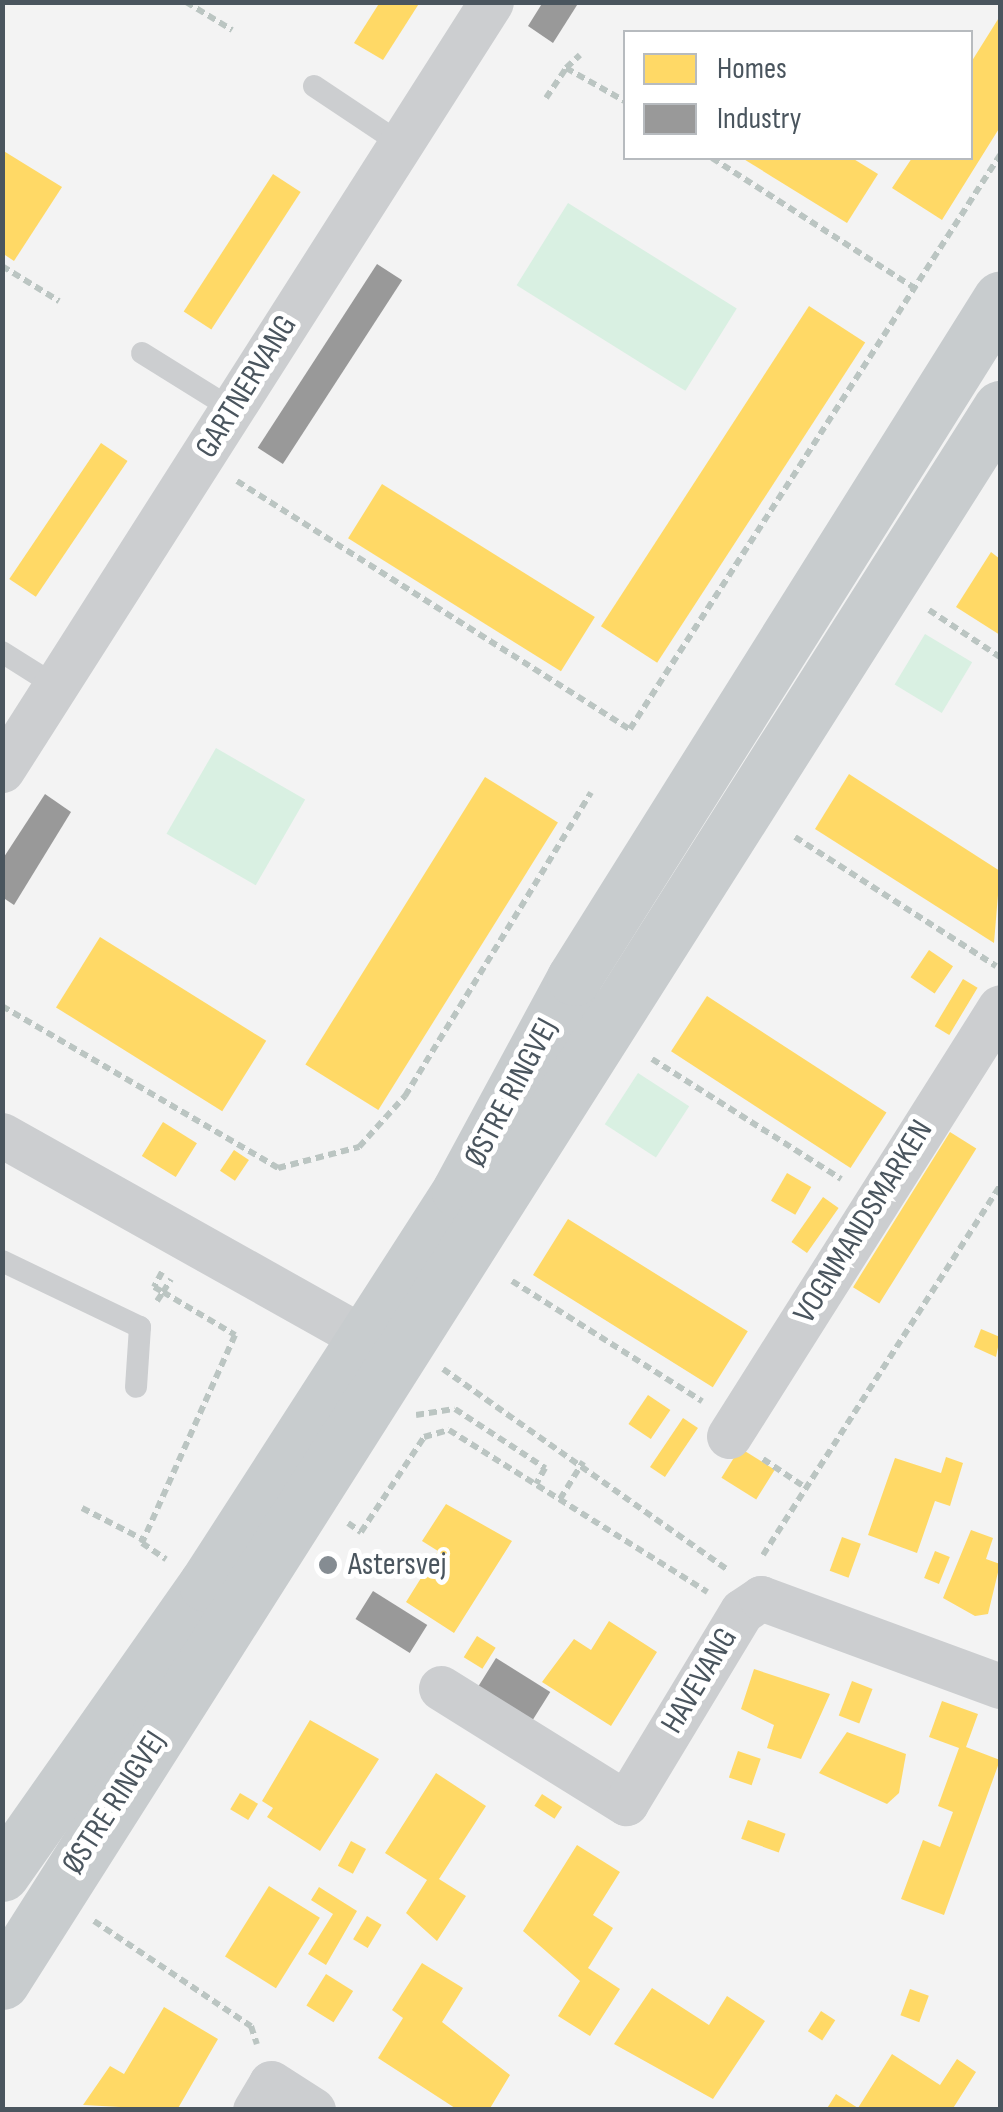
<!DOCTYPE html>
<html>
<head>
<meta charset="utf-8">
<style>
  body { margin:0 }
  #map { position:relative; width:1003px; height:2112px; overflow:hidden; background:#f3f3f3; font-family:"Sofia Sans Condensed",sans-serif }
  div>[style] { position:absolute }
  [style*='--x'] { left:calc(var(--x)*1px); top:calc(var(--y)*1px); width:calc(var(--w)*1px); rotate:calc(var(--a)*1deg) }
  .green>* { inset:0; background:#d9f0e2; transform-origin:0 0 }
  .homes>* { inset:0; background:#ffd966; transform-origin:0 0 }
  .industry>* { inset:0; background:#999; transform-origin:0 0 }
  .path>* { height:6px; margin-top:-3px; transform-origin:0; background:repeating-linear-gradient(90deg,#bbc5c2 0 8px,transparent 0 13px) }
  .lane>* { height:22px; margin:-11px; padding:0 11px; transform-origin:11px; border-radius:11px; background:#ccced0 }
  .street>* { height:45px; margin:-22.5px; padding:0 22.5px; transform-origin:22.5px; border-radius:22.5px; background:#ccced0 }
  .primary>* { height:55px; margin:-27.5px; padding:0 27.5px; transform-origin:27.5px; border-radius:27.5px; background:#c8ccce }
  .dots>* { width:28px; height:28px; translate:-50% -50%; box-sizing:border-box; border:5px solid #fff; border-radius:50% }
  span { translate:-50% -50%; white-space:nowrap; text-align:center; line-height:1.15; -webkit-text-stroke:10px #fff; paint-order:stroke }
  .street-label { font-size:32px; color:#4a555e }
  .poi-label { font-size:32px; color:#4a555e }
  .left { translate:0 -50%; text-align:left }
  .frame { position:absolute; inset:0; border:5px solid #4a555e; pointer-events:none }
  .legend { position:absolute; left:623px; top:30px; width:350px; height:130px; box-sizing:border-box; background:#fff; border:2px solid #b7bbbf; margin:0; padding:12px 18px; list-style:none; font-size:30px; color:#4a555e }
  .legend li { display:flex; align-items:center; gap:20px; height:50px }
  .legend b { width:50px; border:2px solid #b7bbbf }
</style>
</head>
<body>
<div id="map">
  <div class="green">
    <div style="left:568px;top:203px;width:199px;height:97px;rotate:32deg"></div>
    <div style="left:925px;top:634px;width:55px;height:59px;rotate:31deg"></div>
    <div style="left:216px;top:748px;width:103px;height:99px;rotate:30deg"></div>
    <div style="left:638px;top:1073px;width:61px;height:61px;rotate:33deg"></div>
  </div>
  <div class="homes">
    <div style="clip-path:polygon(380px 2px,420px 2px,383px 60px,354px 43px)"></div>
    <div style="clip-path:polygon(1000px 16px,1000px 127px,942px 220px,892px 188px,912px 158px,970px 158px,970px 64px)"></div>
    <div style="clip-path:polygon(2px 150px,62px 187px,14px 261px,2px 253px)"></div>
    <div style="clip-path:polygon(742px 158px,852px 158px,878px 174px,847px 223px)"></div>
    <div style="left:273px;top:174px;width:33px;height:164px;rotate:33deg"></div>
    <div style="left:809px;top:306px;width:67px;height:382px;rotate:33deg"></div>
    <div style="left:101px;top:443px;width:32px;height:164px;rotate:34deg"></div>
    <div style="left:382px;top:484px;width:251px;height:64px;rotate:32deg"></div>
    <div style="clip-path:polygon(991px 552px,1000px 559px,1000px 635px,956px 607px)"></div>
    <div style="clip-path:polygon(849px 774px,1000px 871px,994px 943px,815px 829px)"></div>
    <div style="left:485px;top:777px;width:86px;height:339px;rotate:32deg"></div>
    <div style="left:100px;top:937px;width:196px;height:83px;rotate:32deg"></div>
    <div style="left:929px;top:950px;width:29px;height:33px;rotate:34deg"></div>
    <div style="left:963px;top:979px;width:17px;height:55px;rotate:31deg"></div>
    <div style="left:707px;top:996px;width:214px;height:66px;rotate:33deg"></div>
    <div style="left:163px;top:1122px;width:40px;height:40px;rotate:32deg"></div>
    <div style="left:950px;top:1132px;width:31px;height:183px;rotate:32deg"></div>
    <div style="left:234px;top:1150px;width:18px;height:25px;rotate:34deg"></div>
    <div style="left:787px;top:1173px;width:28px;height:32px;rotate:30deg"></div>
    <div style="left:823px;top:1197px;width:19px;height:55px;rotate:35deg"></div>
    <div style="left:568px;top:1219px;width:212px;height:66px;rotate:32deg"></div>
    <div style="clip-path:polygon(981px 1329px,1000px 1337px,996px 1357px,974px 1347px)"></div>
    <div style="left:648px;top:1395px;width:27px;height:35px;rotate:34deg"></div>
    <div style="left:683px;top:1418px;width:18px;height:59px;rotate:34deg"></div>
    <div style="left:740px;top:1448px;width:41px;height:35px;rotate:32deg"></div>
    <div style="clip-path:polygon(946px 1457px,963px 1463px,950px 1506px,935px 1501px,917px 1553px,868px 1535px,895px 1458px,941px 1473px)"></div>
    <div style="clip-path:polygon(446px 1504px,512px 1541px,454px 1633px,406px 1602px,438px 1551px,422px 1541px)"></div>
    <div style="clip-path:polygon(971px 1530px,993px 1538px,986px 1559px,1000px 1564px,988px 1614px,975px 1616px,943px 1598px)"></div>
    <div style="left:842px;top:1537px;width:20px;height:36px;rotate:20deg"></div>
    <div style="left:935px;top:1551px;width:16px;height:29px;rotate:22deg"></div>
    <div style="clip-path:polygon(609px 1621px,657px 1652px,611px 1726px,542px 1682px,574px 1639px,591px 1650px)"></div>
    <div style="left:477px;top:1636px;width:22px;height:25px;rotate:32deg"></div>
    <div style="clip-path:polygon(754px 1669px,830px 1694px,801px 1759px,767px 1748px,774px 1725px,741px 1709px)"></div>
    <div style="left:852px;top:1681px;width:22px;height:37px;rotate:21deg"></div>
    <div style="clip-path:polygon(942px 1701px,978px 1714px,966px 1747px,1000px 1760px,944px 1915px,901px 1899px,923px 1840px,940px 1847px,953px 1812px,938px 1806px,959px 1748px,929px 1737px)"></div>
    <div style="clip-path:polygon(310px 1720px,379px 1759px,320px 1851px,267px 1817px,273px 1808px,262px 1801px)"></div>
    <div style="clip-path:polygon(847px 1732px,906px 1754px,899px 1793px,887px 1804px,819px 1773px)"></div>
    <div style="left:738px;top:1751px;width:24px;height:28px;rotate:19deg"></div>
    <div style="clip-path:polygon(436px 1773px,486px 1806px,439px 1879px,466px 1896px,437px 1941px,406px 1913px,427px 1880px,385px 1853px)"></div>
    <div style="left:240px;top:1793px;width:21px;height:19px;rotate:31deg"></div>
    <div style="left:542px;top:1794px;width:24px;height:14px;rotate:33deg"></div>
    <div style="left:748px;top:1820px;width:40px;height:20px;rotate:20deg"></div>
    <div style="left:351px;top:1841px;width:17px;height:28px;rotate:28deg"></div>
    <div style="clip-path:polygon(577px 1845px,620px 1872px,593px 1915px,613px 1928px,588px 1968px,620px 1989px,590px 2036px,558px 2016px,580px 1981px,523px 1931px)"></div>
    <div style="left:269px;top:1886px;width:60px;height:83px;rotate:32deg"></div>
    <div style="clip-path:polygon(319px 1887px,357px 1911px,326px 1965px,308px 1954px,333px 1914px,311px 1900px)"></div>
    <div style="left:367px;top:1916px;width:17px;height:27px;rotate:31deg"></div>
    <div style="clip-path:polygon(422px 1963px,463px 1988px,442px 2022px,510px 2075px,489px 2110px,458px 2110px,378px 2058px,403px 2018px,392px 2010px)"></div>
    <div style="left:326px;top:1974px;width:32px;height:37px;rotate:32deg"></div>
    <div style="clip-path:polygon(652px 1988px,709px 2025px,727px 1996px,765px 2021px,713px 2099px,614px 2044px)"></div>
    <div style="left:910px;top:1989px;width:20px;height:28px;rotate:20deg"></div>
    <div style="clip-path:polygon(164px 2007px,218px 2039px,177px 2110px,83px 2105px,110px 2066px,124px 2074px)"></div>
    <div style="left:821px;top:2011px;width:17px;height:24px;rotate:33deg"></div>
    <div style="clip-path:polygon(892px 2054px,940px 2085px,957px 2059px,976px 2072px,952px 2110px,826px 2110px,836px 2094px,858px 2108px)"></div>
  </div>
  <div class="industry">
    <div style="clip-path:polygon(543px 2px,579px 2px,553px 43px,528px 26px)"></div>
    <div style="left:377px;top:264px;width:30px;height:219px;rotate:33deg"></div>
    <div style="clip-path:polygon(45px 794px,71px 812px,14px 905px,2px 897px,2px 860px)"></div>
    <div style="left:373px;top:1591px;width:64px;height:33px;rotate:32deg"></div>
    <div style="left:496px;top:1658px;width:64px;height:35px;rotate:32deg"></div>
  </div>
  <div class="path">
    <div style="--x:186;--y:2;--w:54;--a:31.3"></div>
    <div style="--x:566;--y:68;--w:19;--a:-43"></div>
    <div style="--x:546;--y:98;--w:36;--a:-56"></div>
    <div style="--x:566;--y:68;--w:69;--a:29.5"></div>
    <div style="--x:712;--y:158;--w:242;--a:32.7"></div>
    <div style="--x:2;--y:266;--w:67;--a:31.6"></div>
    <div style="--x:237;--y:481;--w:465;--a:32.3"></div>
    <div style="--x:630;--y:729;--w:683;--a:-57.19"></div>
    <div style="--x:929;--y:610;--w:85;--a:33.5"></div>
    <div style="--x:795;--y:837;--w:239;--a:32.7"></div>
    <div style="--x:2;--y:1006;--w:320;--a:30.4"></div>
    <div style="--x:278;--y:1168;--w:84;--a:-14.5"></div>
    <div style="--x:359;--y:1147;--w:69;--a:-48"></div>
    <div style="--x:405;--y:1096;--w:356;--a:-58.5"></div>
    <div style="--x:652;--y:1059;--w:224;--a:32.4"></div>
    <div style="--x:162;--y:1272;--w:17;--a:118"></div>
    <div style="--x:154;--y:1287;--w:10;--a:29"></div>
    <div style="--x:163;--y:1292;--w:15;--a:-58"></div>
    <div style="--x:512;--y:1281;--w:225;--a:32.3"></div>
    <div style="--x:157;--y:1301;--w:11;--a:-56"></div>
    <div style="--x:163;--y:1292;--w:84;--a:30.8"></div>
    <div style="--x:235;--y:1335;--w:228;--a:114.1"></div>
    <div style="--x:142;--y:1543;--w:29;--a:34"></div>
    <div style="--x:443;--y:1369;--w:347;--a:35.2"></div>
    <div style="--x:416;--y:1415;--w:39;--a:-9"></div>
    <div style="--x:455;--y:1409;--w:108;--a:33.2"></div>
    <div style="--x:545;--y:1468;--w:18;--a:119"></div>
    <div style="--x:763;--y:1459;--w:52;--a:34"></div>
    <div style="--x:560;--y:1499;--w:44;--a:-58.1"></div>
    <div style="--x:82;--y:1508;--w:70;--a:27.3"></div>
    <div style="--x:348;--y:1523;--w:16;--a:35"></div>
    <div style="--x:361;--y:1532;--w:114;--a:-56.4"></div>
    <div style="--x:424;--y:1437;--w:26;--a:-16"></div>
    <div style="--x:449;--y:1430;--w:305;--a:32.1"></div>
    <div style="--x:763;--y:1555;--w:439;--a:-57.3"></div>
    <div style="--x:94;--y:1921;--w:189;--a:33.8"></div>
    <div style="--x:251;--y:2026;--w:19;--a:72"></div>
  </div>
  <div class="lane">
    <div style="--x:314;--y:86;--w:105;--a:33.7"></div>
    <div style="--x:142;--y:353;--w:106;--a:31.9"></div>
    <div style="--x:2;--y:652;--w:64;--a:32.2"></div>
    <div style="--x:2;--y:1261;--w:153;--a:25.6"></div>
    <div style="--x:140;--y:1327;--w:60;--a:93.8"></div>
  </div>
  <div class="street">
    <div style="--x:2;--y:770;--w:910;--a:-57.51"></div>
    <div style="--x:2;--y:1135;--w:416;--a:29.3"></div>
    <div style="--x:365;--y:1339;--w:31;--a:65"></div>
    <div style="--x:729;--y:1436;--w:507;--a:-57.72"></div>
    <div style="--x:441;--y:1688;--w:218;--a:31.9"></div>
    <div style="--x:626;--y:1803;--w:224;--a:-58.9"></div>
    <div style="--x:742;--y:1611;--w:23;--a:-34"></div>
    <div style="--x:761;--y:1598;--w:255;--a:20.2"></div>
    <div style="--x:255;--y:2110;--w:31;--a:-59"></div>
    <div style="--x:271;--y:2083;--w:50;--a:32.7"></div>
  </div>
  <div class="primary">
    <div style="--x:2;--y:1874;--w:355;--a:-54.9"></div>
    <div style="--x:206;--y:1584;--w:467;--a:-57.2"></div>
    <div style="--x:459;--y:1191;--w:242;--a:-61.6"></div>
    <div style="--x:574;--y:978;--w:802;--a:-57.9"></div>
    <div style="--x:2;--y:1982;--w:1864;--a:-57.62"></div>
  </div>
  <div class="dots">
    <div style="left:328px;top:1565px;background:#858c92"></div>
  </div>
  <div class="street-label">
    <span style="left:247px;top:387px;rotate:-58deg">GARTNERVANG</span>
    <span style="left:512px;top:1093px;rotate:-62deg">ØSTRE RINGVEJ</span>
    <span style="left:864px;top:1222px;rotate:-58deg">VOGNMANDSMARKEN</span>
    <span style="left:700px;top:1681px;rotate:-59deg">HAVEVANG</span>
    <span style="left:115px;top:1803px;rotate:-57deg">ØSTRE RINGVEJ</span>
  </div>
  <div class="poi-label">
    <span class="left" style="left:348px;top:1565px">Astersvej</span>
  </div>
  <div class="frame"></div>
  <ul class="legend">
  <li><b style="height:28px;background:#ffd966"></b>Homes</li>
  <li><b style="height:28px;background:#999"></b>Industry</li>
  </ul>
</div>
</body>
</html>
